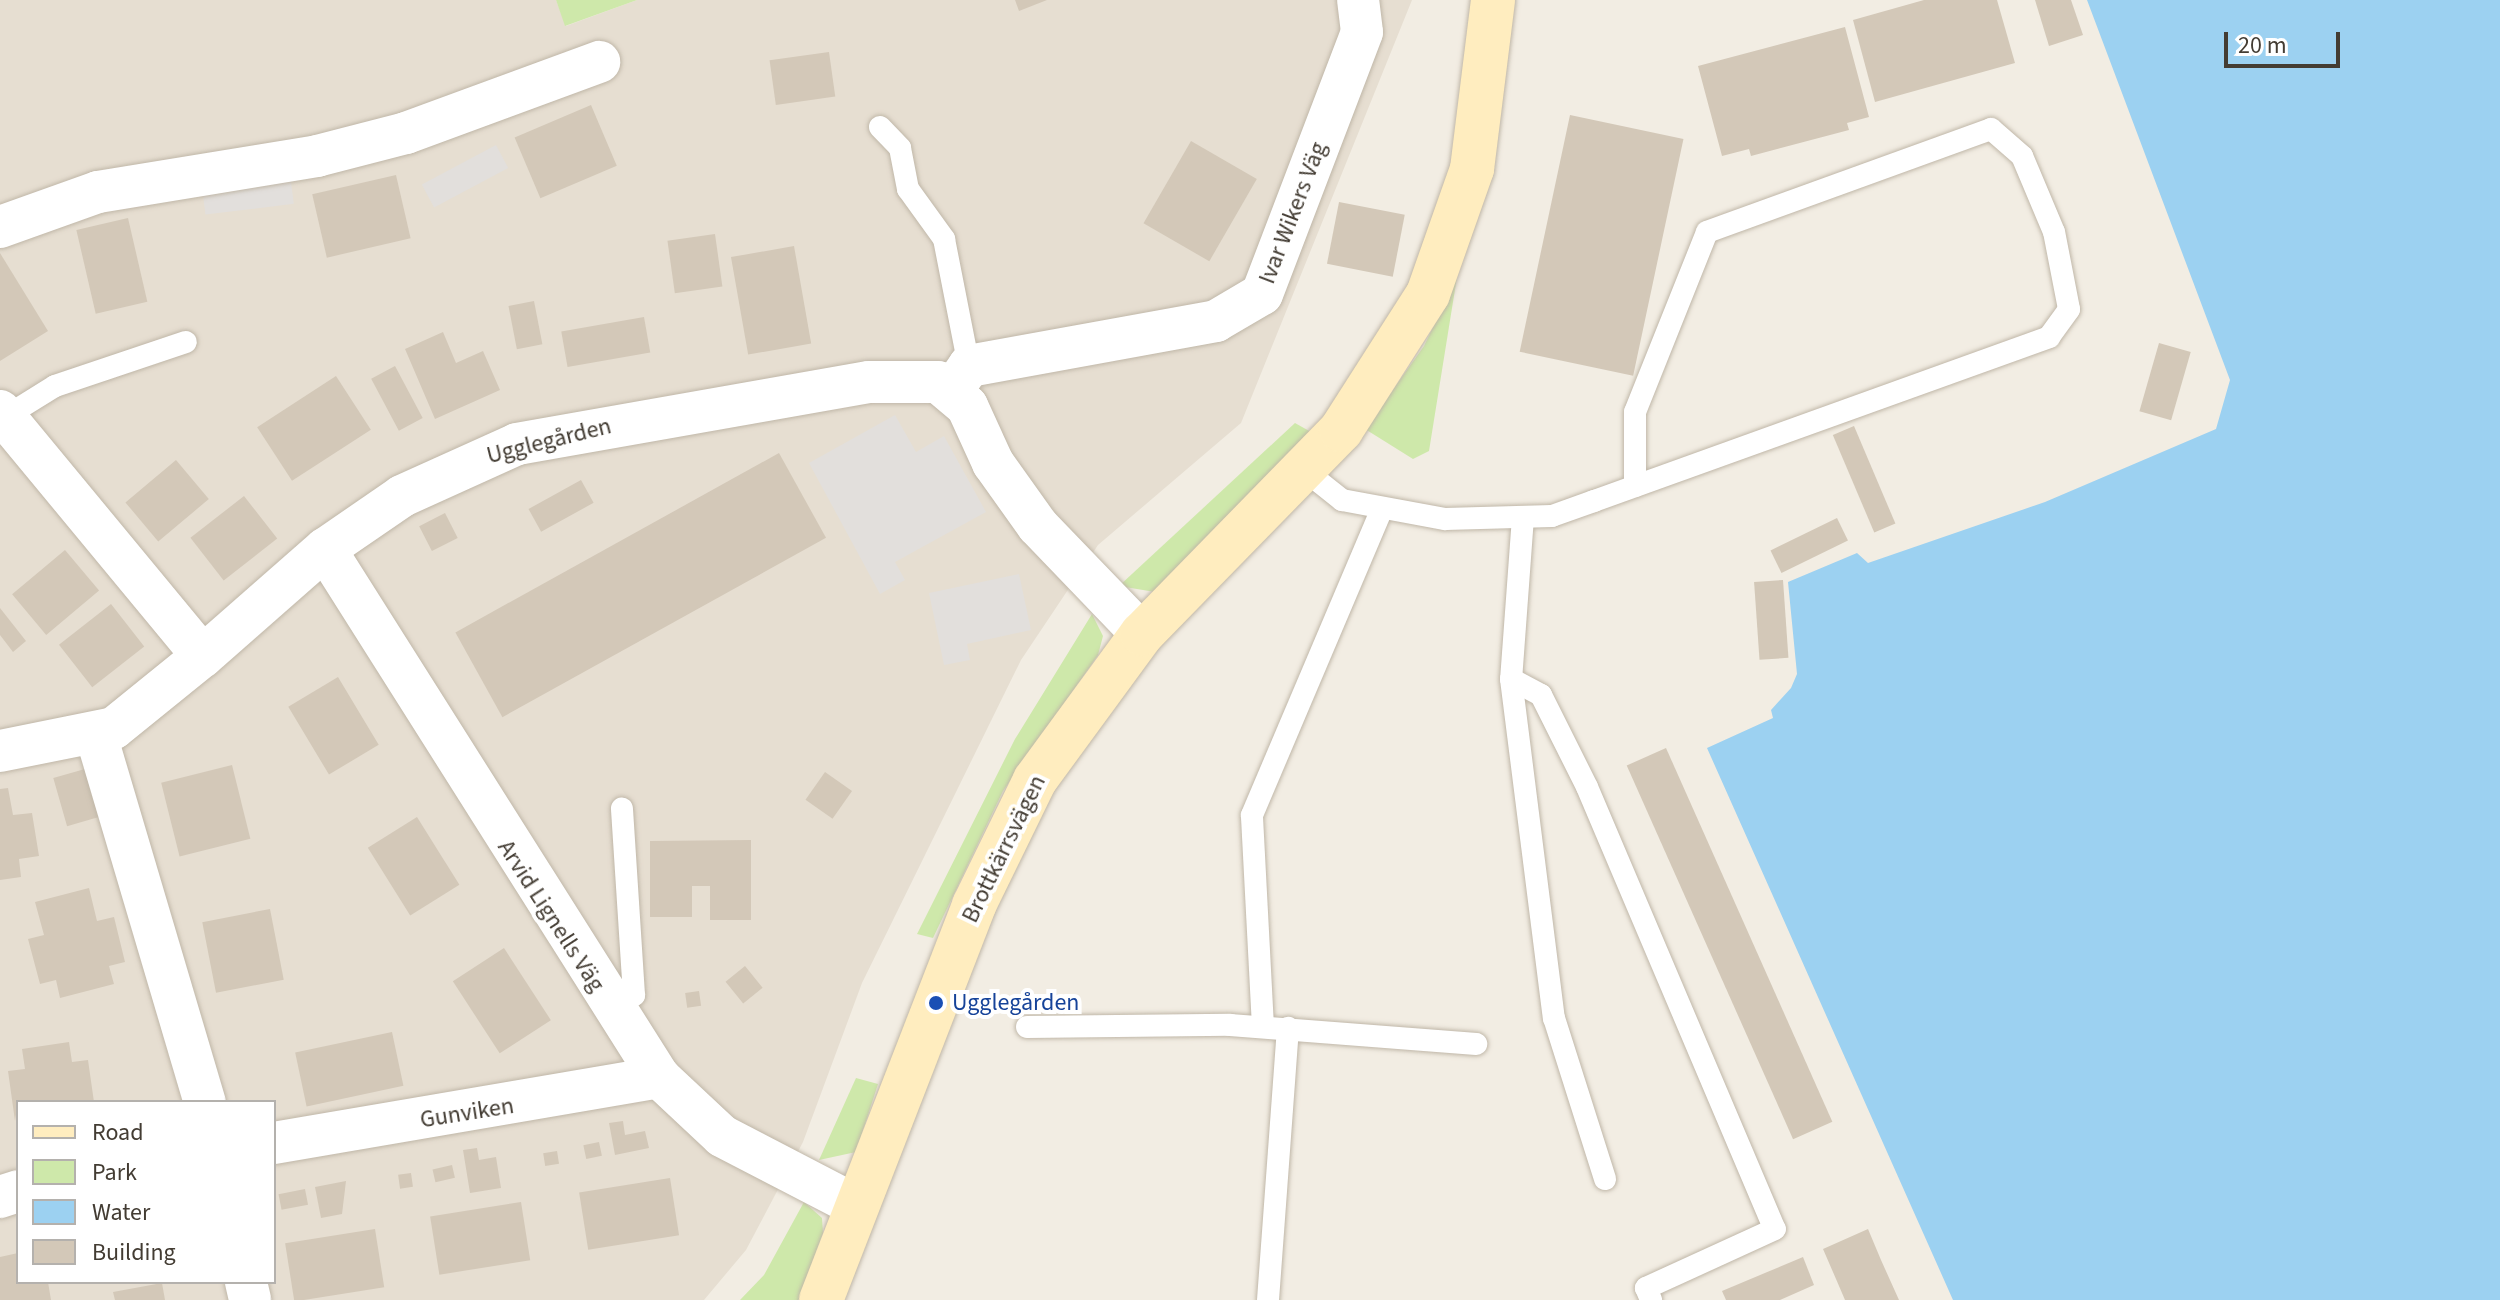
<!DOCTYPE html>
<html>
<head>
<meta charset="utf-8">
<style>
  body { margin:0 }
  #map { position:relative; width:2500px; height:1300px; overflow:hidden; background:#f2ede3; font-family:"Source Sans 3",sans-serif }
  div>[style] { position:absolute }
  [style*='--x'] { left:calc(var(--x)*1px); top:calc(var(--y)*1px); width:calc(var(--w)*1px); rotate:calc(var(--a)*1deg) }
  .residential>* { inset:0; background:#e6ded1 }
  .green>* { inset:0; background:#cee8aa }
  .parking>* { inset:0; background:#e2dfdc; transform-origin:0 0 }
  .water>* { inset:0; background:#9cd1f1 }
  .building>* { inset:0; background:#d3c8b8; transform-origin:0 0 }
  .roads { filter:drop-shadow(0 0 2px #c0b7a8) drop-shadow(0 0 2px #c0b7a8) }
  .lane>* { height:22px; margin:-11px; padding:0 11px; transform-origin:11px; border-radius:11px; background:#fff }
  .street>* { height:42px; margin:-21px; padding:0 21px; transform-origin:21px; border-radius:21px; background:#fff }
  .secondary>* { height:44px; margin:-22px; padding:0 22px; transform-origin:22px; border-radius:22px; background:#ffedbf }
  .dots>* { width:22px; height:22px; translate:-50% -50%; box-sizing:border-box; border:4px solid #fff; border-radius:50% }
  span { translate:-50% -50%; white-space:nowrap; text-align:center; line-height:1.15; -webkit-text-stroke:8px #fff; paint-order:stroke }
  .street-label { font-size:24px; color:#433c33 }
  .transit-label { font-size:24px; color:#164399 }
  .left { translate:0 -50%; text-align:left }
  .legend { position:absolute; left:16px; top:1100px; width:260px; height:184px; box-sizing:border-box; background:#fff; border:2px solid #b4b1ad; margin:0; padding:10px 14px; list-style:none; font-size:24px; color:#433c33 }
  .legend li { display:flex; align-items:center; gap:16px; height:40px }
  .legend b { width:40px; border:2px solid #b4b1ad }
  .scale { position:absolute; left:2224px; top:32px; width:116px; height:36px; box-sizing:border-box; border:4px solid #433c33; border-top:0; padding-left:10px; font-size:24px; line-height:28px; white-space:nowrap; color:#433c33; -webkit-text-stroke:6px #fff; paint-order:stroke }
</style>
</head>
<body>
<div id="map">
  <div class="residential">
    <div style="clip-path:polygon(evenodd,0 0,556px 0,566px 26px,637px 0,1412px 0,1241px 423px,1098px 545px,1021px 660px,862px 983px,803px 1142px,746px 1250px,704px 1300px,0 1300px,0 0,18px 1102px,274px 1102px,274px 1282px,18px 1282px,18px 1102px)"></div>
  </div>
  <div class="green">
    <div style="clip-path:polygon(556px 0,637px 0,565px 26px)"></div>
    <div style="clip-path:polygon(1457px 277px,1429px 451px,1413px 459px,1365px 429px,1424px 346px)"></div>
    <div style="clip-path:polygon(1295px 423px,1311px 432px,1155px 592px,1119px 586px)"></div>
    <div style="clip-path:polygon(1092px 614px,1103px 636px,1098px 655px,1003px 791px,933px 938px,917px 934px,1015px 739px)"></div>
    <div style="clip-path:polygon(856px 1078px,878px 1084px,856px 1152px,819px 1160px)"></div>
    <div style="clip-path:polygon(804px 1202px,822px 1218px,823px 1233px,799px 1300px,740px 1300px,764px 1275px)"></div>
  </div>
  <div class="parking">
    <div style="left:496px;top:145px;width:26px;height:84px;rotate:62deg"></div>
    <div style="left:290px;top:173px;width:31px;height:89px;rotate:83deg"></div>
    <div style="clip-path:polygon(895px 415px,916px 452px,944px 436px,986px 512px,895px 562px,905px 580px,880px 594px,809px 463px)"></div>
    <div style="clip-path:polygon(1019px 574px,1031px 630px,967px 644px,970px 660px,944px 665px,929px 593px)"></div>
  </div>
  <div class="water">
    <div style="clip-path:polygon(2087px 0,2500px 0,2500px 1300px,1953px 1300px,1707px 748px,1773px 718px,1771px 710px,1791px 688px,1797px 674px,1788px 582px,1857px 553px,1868px 563px,2045px 502px,2216px 429px,2230px 380px)"></div>
  </div>
  <div class="building">
    <div style="clip-path:polygon(1015px 0,1047px 0,1019px 11px)"></div>
    <div style="clip-path:polygon(1924px 0,1997px 0,2015px 63px,1875px 102px,1853px 20px)"></div>
    <div style="clip-path:polygon(2035px 0,2071px 0,2083px 35px,2049px 46px)"></div>
    <div style="clip-path:polygon(1845px 27px,1869px 117px,1847px 123px,1849px 130px,1751px 156px,1749px 149px,1722px 156px,1698px 66px)"></div>
    <div style="left:829px;top:52px;width:45px;height:60px;rotate:82deg"></div>
    <div style="left:591px;top:105px;width:66px;height:83px;rotate:67deg"></div>
    <div style="left:1570px;top:115px;width:116px;height:242px;rotate:12deg"></div>
    <div style="left:1191px;top:141px;width:76px;height:95px;rotate:30deg"></div>
    <div style="left:396px;top:175px;width:65px;height:86px;rotate:77deg"></div>
    <div style="left:1339px;top:202px;width:67px;height:63px;rotate:11deg"></div>
    <div style="left:128px;top:218px;width:86px;height:53px;rotate:77deg"></div>
    <div style="left:715px;top:234px;width:53px;height:48px;rotate:82deg"></div>
    <div style="left:794px;top:246px;width:99px;height:64px;rotate:80deg"></div>
    <div style="clip-path:polygon(0 253px,48px 331px,0 361px)"></div>
    <div style="left:534px;top:301px;width:44px;height:26px;rotate:79deg"></div>
    <div style="left:644px;top:317px;width:36px;height:84px;rotate:80deg"></div>
    <div style="clip-path:polygon(443px 332px,456px 363px,483px 351px,500px 390px,435px 419px,405px 349px)"></div>
    <div style="left:2159px;top:343px;width:33px;height:71px;rotate:16deg"></div>
    <div style="left:395px;top:366px;width:59px;height:27px;rotate:62deg"></div>
    <div style="left:336px;top:376px;width:64px;height:94px;rotate:57deg"></div>
    <div style="left:1854px;top:426px;width:106px;height:23px;rotate:67deg"></div>
    <div style="left:779px;top:453px;width:97px;height:370px;rotate:61deg"></div>
    <div style="left:176px;top:460px;width:51px;height:66px;rotate:50deg"></div>
    <div style="left:581px;top:480px;width:26px;height:60px;rotate:61deg"></div>
    <div style="left:244px;top:496px;width:54px;height:68px;rotate:52deg"></div>
    <div style="left:445px;top:513px;width:28px;height:29px;rotate:63deg"></div>
    <div style="left:1837px;top:518px;width:25px;height:74px;rotate:64deg"></div>
    <div style="left:65px;top:550px;width:53px;height:69px;rotate:50deg"></div>
    <div style="left:1783px;top:580px;width:78px;height:29px;rotate:86deg"></div>
    <div style="left:111px;top:604px;width:54px;height:66px;rotate:52deg"></div>
    <div style="clip-path:polygon(0 608px,26px 641px,13px 652px,0 635px)"></div>
    <div style="left:338px;top:677px;width:79px;height:58px;rotate:59deg"></div>
    <div style="left:1666px;top:748px;width:409px;height:43px;rotate:66deg"></div>
    <div style="left:232px;top:765px;width:76px;height:73px;rotate:76deg"></div>
    <div style="left:85px;top:769px;width:50px;height:33px;rotate:74deg"></div>
    <div style="left:825px;top:772px;width:33px;height:34px;rotate:35deg"></div>
    <div style="clip-path:polygon(8px 788px,13px 815px,32px 813px,39px 856px,19px 859px,21px 877px,0 880px,0 789px)"></div>
    <div style="left:417px;top:817px;width:80px;height:58px;rotate:58deg"></div>
    <div style="clip-path:polygon(751px 840px,751px 920px,710px 920px,710px 886px,692px 886px,692px 917px,650px 917px,650px 841px)"></div>
    <div style="clip-path:polygon(89px 888px,97px 921px,114px 917px,125px 962px,109px 966px,114px 984px,60px 998px,56px 980px,40px 984px,28px 939px,44px 935px,35px 902px)"></div>
    <div style="left:270px;top:909px;width:72px;height:69px;rotate:79deg"></div>
    <div style="left:504px;top:948px;width:86px;height:61px;rotate:57deg"></div>
    <div style="left:745px;top:966px;width:28px;height:25px;rotate:51deg"></div>
    <div style="left:699px;top:991px;width:15px;height:14px;rotate:82deg"></div>
    <div style="left:392px;top:1032px;width:55px;height:99px;rotate:78deg"></div>
    <div style="clip-path:polygon(69px 1042px,72px 1062px,88px 1060px,94px 1102px,18px 1102px,15px 1121px,8px 1071px,25px 1069px,22px 1049px)"></div>
    <div style="clip-path:polygon(623px 1121px,625px 1135px,645px 1131px,649px 1148px,615px 1155px,609px 1123px)"></div>
    <div style="left:599px;top:1142px;width:14px;height:16px;rotate:78deg"></div>
    <div style="clip-path:polygon(477px 1148px,479px 1160px,496px 1157px,501px 1188px,470px 1193px,463px 1150px)"></div>
    <div style="left:557px;top:1151px;width:13px;height:14px;rotate:81deg"></div>
    <div style="left:452px;top:1165px;width:13px;height:20px;rotate:77deg"></div>
    <div style="left:411px;top:1173px;width:14px;height:13px;rotate:82deg"></div>
    <div style="left:670px;top:1178px;width:58px;height:92px;rotate:81deg"></div>
    <div style="clip-path:polygon(346px 1181px,342px 1214px,321px 1218px,315px 1187px)"></div>
    <div style="left:305px;top:1189px;width:16px;height:27px;rotate:79deg"></div>
    <div style="left:521px;top:1202px;width:59px;height:92px;rotate:81deg"></div>
    <div style="left:375px;top:1229px;width:59px;height:91px;rotate:81deg"></div>
    <div style="clip-path:polygon(1868px 1229px,1881px 1260px,1899px 1300px,1845px 1300px,1836px 1279px,1823px 1249px)"></div>
    <div style="clip-path:polygon(18px 1253px,18px 1282px,48px 1282px,51px 1300px,0 1300px,0 1257px)"></div>
    <div style="clip-path:polygon(1803px 1257px,1814px 1285px,1780px 1300px,1726px 1300px,1722px 1291px)"></div>
    <div style="clip-path:polygon(162px 1283px,165px 1300px,115px 1300px,113px 1292px)"></div>
  </div>
  <div class="roads">
    <div class="lane">
      <div style="--x:880;--y:127;--w:29;--a:46"></div>
      <div style="--x:900;--y:148;--w:42;--a:79"></div>
      <div style="--x:908;--y:189;--w:62;--a:54.2"></div>
      <div style="--x:944;--y:239;--w:129;--a:78.9"></div>
      <div style="--x:5;--y:417;--w:59;--a:-31.8"></div>
      <div style="--x:55;--y:386;--w:138;--a:-18.6"></div>
      <div style="--x:1303;--y:469;--w:50;--a:38.5"></div>
      <div style="--x:1342;--y:500;--w:105;--a:10.5"></div>
      <div style="--x:1445;--y:519;--w:107;--a:-1.6"></div>
      <div style="--x:1552;--y:516;--w:45;--a:-19.7"></div>
      <div style="--x:1594;--y:501;--w:484;--a:-19.8"></div>
      <div style="--x:2049;--y:337;--w:34;--a:-54"></div>
      <div style="--x:2069;--y:309;--w:78;--a:-101"></div>
      <div style="--x:2054;--y:232;--w:82;--a:-112.8"></div>
      <div style="--x:2022;--y:156;--w:41;--a:-138.9"></div>
      <div style="--x:1991;--y:129;--w:302;--a:160.1"></div>
      <div style="--x:1707;--y:232;--w:194;--a:111.8"></div>
      <div style="--x:1635;--y:412;--w:74;--a:90"></div>
      <div style="--x:1523;--y:517;--w:162;--a:94.2"></div>
      <div style="--x:1511;--y:679;--w:342;--a:82.8"></div>
      <div style="--x:1554;--y:1018;--w:169;--a:72.4"></div>
      <div style="--x:1511;--y:679;--w:34;--a:28"></div>
      <div style="--x:1541;--y:695;--w:103;--a:63.4"></div>
      <div style="--x:1587;--y:787;--w:480;--a:67"></div>
      <div style="--x:1775;--y:1229;--w:142;--a:155.4"></div>
      <div style="--x:1646;--y:1288;--w:13;--a:67"></div>
      <div style="--x:611;--y:1009;--w:27;--a:-31"></div>
      <div style="--x:634;--y:995;--w:187;--a:-93.7"></div>
      <div style="--x:1027;--y:1027;--w:203;--a:-0.6"></div>
      <div style="--x:1230;--y:1025;--w:247;--a:4.4"></div>
      <div style="--x:1263;--y:1027;--w:212;--a:-93"></div>
      <div style="--x:1252;--y:815;--w:333;--a:-67"></div>
      <div style="--x:1268;--y:1300;--w:273;--a:-85.8"></div>
    </div>
    <div class="street">
      <div style="--x:0;--y:227;--w:104;--a:-19.7"></div>
      <div style="--x:98;--y:192;--w:222;--a:-9.3"></div>
      <div style="--x:317;--y:156;--w:92;--a:-14.5"></div>
      <div style="--x:406;--y:133;--w:206;--a:-20.2"></div>
      <div style="--x:953;--y:389;--w:28;--a:-55"></div>
      <div style="--x:969;--y:366;--w:251;--a:-10.3"></div>
      <div style="--x:1216;--y:321;--w:53;--a:-30.4"></div>
      <div style="--x:1262;--y:294;--w:280;--a:-69.1"></div>
      <div style="--x:1362;--y:32;--w:32;--a:-97"></div>
      <div style="--x:0;--y:411;--w:318;--a:50.4"></div>
      <div style="--x:203;--y:656;--w:162;--a:-41.3"></div>
      <div style="--x:325;--y:549;--w:93;--a:-34.5"></div>
      <div style="--x:402;--y:496;--w:126;--a:-24.3"></div>
      <div style="--x:517;--y:444;--w:357;--a:-10"></div>
      <div style="--x:869;--y:382;--w:69;--a:0"></div>
      <div style="--x:938;--y:382;--w:38;--a:40"></div>
      <div style="--x:967;--y:406;--w:63;--a:65.5"></div>
      <div style="--x:993;--y:463;--w:77;--a:54.5"></div>
      <div style="--x:1038;--y:526;--w:150;--a:46.1"></div>
      <div style="--x:325;--y:549;--w:625;--a:57.68"></div>
      <div style="--x:659;--y:1077;--w:86;--a:43.1"></div>
      <div style="--x:722;--y:1136;--w:150;--a:27.4"></div>
      <div style="--x:96;--y:735;--w:383;--a:73.5"></div>
      <div style="--x:0;--y:751;--w:116;--a:-11.4"></div>
      <div style="--x:114;--y:728;--w:114;--a:-39"></div>
      <div style="--x:274;--y:1143;--w:391;--a:-9.7"></div>
      <div style="--x:0;--y:1197;--w:19;--a:-18"></div>
      <div style="--x:246;--y:1282;--w:18;--a:77"></div>
    </div>
    <div class="secondary">
      <div style="--x:821;--y:1300;--w:424;--a:-68.8"></div>
      <div style="--x:974;--y:905;--w:139;--a:-64"></div>
      <div style="--x:1035;--y:780;--w:181;--a:-53.8"></div>
      <div style="--x:1142;--y:634;--w:285;--a:-45.7"></div>
      <div style="--x:1341;--y:430;--w:161;--a:-57.4"></div>
      <div style="--x:1428;--y:294;--w:133;--a:-70.6"></div>
      <div style="--x:1472;--y:169;--w:170;--a:-82.9"></div>
    </div>
  </div>
  <div class="dots">
    <div style="left:936px;top:1003px;background:#1a4fb4"></div>
  </div>
  <div class="street-label">
    <span style="left:1293px;top:213px;rotate:-69deg">Ivar Wikers Väg</span>
    <span style="left:549px;top:441px;rotate:-14deg">Ugglegården</span>
    <span style="left:1004px;top:849px;rotate:-64deg">Brottkärrsvägen</span>
    <span style="left:551px;top:916px;rotate:57deg">Arvid Lignells Väg</span>
    <span style="left:467px;top:1113px;rotate:-9deg">Gunviken</span>
  </div>
  <div class="transit-label">
    <span class="left" style="left:952px;top:1003px">Ugglegården</span>
  </div>
  <ul class="legend">
  <li><b style="height:10px;background:#ffedbf"></b>Road</li>
  <li><b style="height:22px;background:#cee8aa"></b>Park</li>
  <li><b style="height:22px;background:#9cd1f1"></b>Water</li>
  <li><b style="height:22px;background:#d3c8b8"></b>Building</li>
  </ul>
  <div class="scale">20 m</div>
</div>
</body>
</html>
